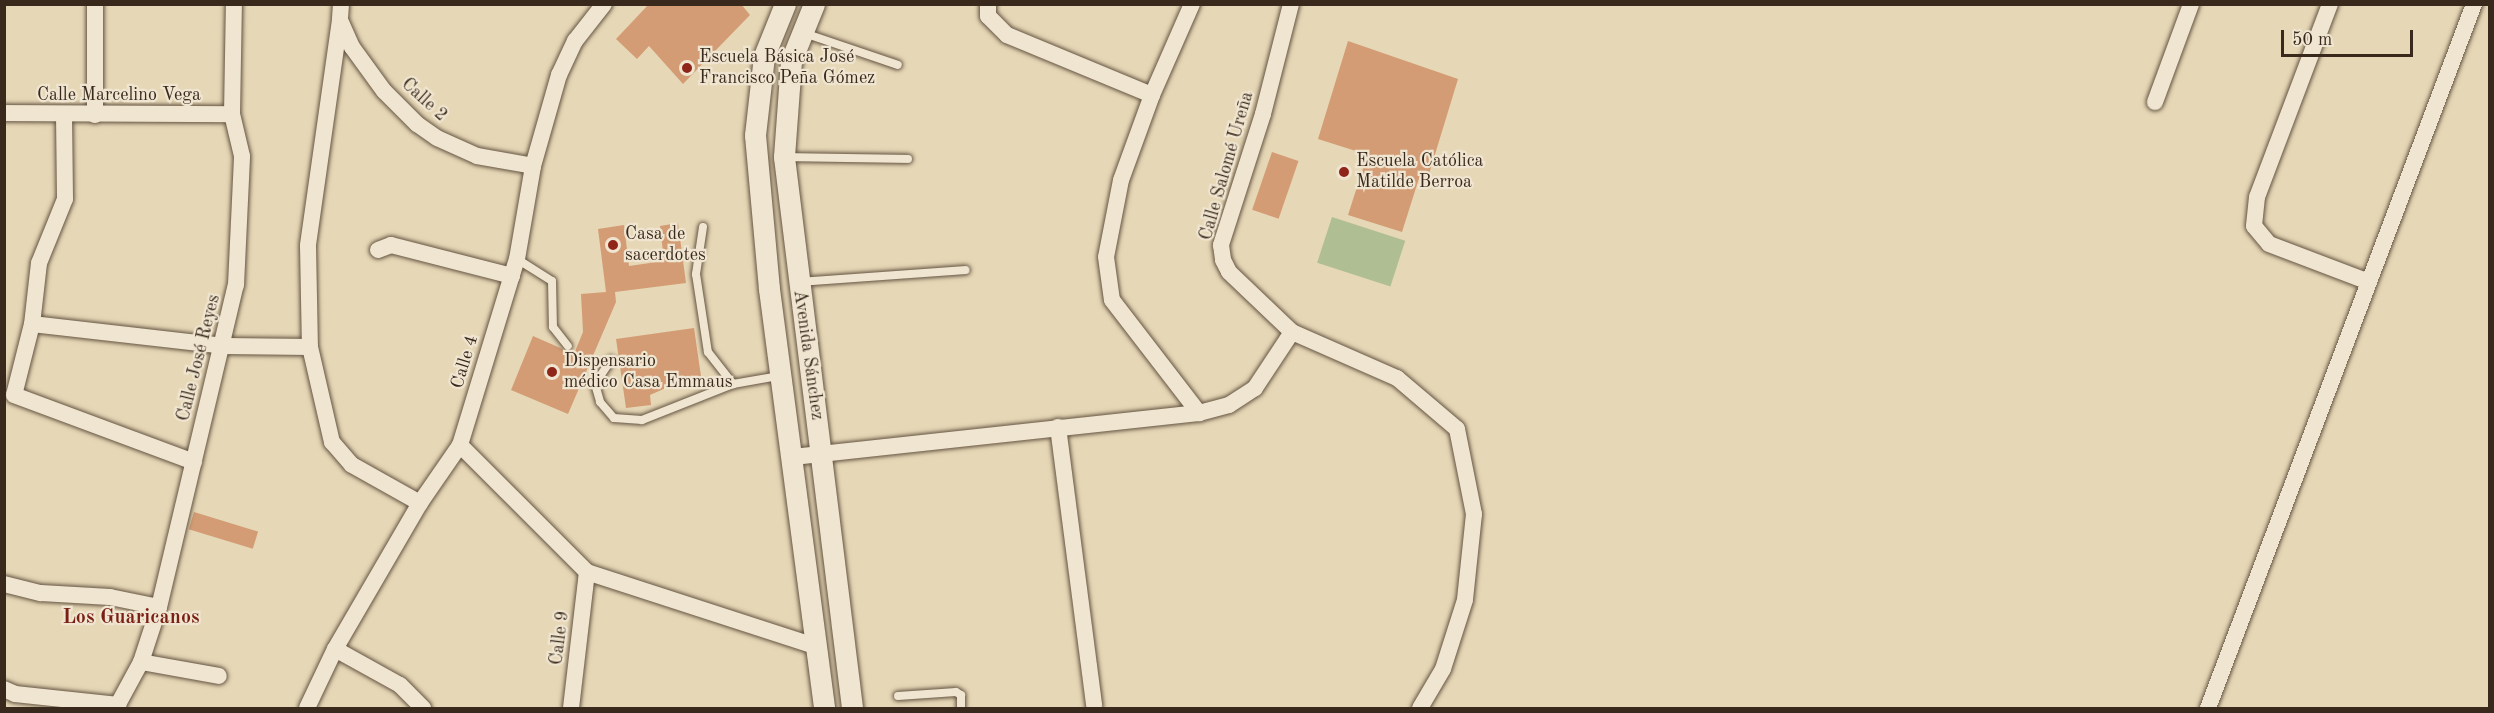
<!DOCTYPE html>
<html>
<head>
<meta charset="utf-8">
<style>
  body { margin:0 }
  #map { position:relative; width:2494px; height:713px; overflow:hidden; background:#e6d7b6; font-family:"Old Standard TT",serif }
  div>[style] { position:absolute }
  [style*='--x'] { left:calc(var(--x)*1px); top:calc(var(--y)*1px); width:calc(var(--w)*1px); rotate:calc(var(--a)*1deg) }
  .green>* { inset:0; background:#afbf93; transform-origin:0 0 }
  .building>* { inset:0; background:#d39c74; transform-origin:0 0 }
  .roads { filter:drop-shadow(0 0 2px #645442) drop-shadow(0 0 2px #645442) }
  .service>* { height:8px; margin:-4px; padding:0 4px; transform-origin:4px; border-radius:4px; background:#efe5d0 }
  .minor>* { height:16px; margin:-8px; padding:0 8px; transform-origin:8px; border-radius:8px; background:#efe5d0 }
  .tertiary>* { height:21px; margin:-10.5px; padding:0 10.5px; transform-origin:10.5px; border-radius:10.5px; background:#efe5d0 }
  .dots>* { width:16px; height:16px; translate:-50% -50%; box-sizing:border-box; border:3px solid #efe5d0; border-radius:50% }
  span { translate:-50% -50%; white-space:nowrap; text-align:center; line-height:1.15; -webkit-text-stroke:4.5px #efe5d0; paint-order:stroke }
  .poi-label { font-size:18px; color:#39291c }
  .left { translate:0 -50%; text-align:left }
  .street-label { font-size:18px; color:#39291c }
  .neighbourhood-label { font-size:20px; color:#7a1f14; font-weight:700 }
  .frame { position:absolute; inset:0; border:6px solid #39291c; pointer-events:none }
  .scale { position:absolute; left:2281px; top:30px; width:132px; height:27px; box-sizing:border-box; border:3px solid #39291c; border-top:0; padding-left:8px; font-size:18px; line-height:21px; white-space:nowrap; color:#39291c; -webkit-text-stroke:4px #efe5d0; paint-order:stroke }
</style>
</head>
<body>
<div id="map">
  <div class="green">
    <div style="left:1332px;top:217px;width:77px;height:48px;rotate:18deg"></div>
  </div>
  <div class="building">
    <div style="clip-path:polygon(649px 4px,741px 4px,750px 15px,683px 84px,649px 46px,637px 59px,616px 39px)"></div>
    <div style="clip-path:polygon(1348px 41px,1458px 79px,1429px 174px,1421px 172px,1402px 232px,1348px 215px,1366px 159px,1357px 156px,1359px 152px,1318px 139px)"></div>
    <div style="left:1272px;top:152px;width:28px;height:61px;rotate:19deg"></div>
    <div style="clip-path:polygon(678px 223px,686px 283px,615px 292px,616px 302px,568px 414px,511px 390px,533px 336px,574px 354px,583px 332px,581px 294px,606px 292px,598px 229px,624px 225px,629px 266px,664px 261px,660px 226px)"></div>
    <div style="clip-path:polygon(694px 328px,702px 383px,668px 387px,650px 395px,651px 405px,626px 408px,616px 339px)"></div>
    <div style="left:194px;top:512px;width:67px;height:18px;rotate:17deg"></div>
  </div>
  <div class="roads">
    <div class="service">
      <div style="--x:804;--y:33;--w:99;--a:18.8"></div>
      <div style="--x:785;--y:157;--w:123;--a:0.9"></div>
      <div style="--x:703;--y:227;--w:48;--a:98.5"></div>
      <div style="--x:696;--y:274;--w:79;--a:81.3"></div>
      <div style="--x:708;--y:352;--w:41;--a:52"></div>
      <div style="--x:733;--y:384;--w:47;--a:-9.9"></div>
      <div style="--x:517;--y:259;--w:41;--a:32.2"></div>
      <div style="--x:552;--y:281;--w:46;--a:88.8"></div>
      <div style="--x:553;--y:327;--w:24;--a:52"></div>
      <div style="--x:799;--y:282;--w:167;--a:-4.1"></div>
      <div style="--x:611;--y:360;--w:29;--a:124"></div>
      <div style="--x:595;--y:384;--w:19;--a:74"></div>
      <div style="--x:600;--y:402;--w:21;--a:49"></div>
      <div style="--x:614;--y:418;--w:28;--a:4"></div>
      <div style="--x:642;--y:420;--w:98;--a:-21.6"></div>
      <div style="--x:898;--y:696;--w:58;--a:-3.9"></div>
      <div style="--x:956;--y:692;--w:6;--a:31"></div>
      <div style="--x:961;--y:695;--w:13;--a:90"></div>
    </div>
    <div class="minor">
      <div style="--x:341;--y:4;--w:16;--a:94"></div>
      <div style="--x:340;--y:20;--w:30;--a:66"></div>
      <div style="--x:352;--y:47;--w:54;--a:54"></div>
      <div style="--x:384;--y:91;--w:47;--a:45"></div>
      <div style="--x:417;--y:124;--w:24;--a:35"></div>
      <div style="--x:437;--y:138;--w:44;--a:24.2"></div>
      <div style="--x:477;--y:156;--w:57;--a:10.1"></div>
      <div style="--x:988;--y:4;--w:12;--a:90"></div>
      <div style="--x:988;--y:16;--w:27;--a:45"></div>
      <div style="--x:1007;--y:35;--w:157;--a:22.5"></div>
      <div style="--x:1192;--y:4;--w:99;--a:113.7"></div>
      <div style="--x:1152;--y:95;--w:90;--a:110"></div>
      <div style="--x:1121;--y:180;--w:78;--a:101"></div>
      <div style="--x:1106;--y:257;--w:43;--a:82.1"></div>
      <div style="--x:1112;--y:300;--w:143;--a:52.4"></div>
      <div style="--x:1291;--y:4;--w:114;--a:104.3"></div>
      <div style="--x:1263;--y:114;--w:138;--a:107.8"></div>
      <div style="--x:1221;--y:245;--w:15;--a:82"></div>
      <div style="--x:1223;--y:260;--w:13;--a:63"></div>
      <div style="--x:1229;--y:272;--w:87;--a:43.6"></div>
      <div style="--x:1292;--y:332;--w:115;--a:23.7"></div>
      <div style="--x:1397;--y:378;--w:79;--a:40.4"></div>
      <div style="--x:1457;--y:429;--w:87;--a:78.7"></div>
      <div style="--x:1474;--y:514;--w:86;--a:96"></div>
      <div style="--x:1465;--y:600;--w:72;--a:107.7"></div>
      <div style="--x:1443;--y:669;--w:45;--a:120.5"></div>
      <div style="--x:2330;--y:4;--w:206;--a:110.7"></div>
      <div style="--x:2257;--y:197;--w:29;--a:96"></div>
      <div style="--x:2254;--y:226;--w:23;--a:50"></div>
      <div style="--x:2269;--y:244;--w:107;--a:20.8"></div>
      <div style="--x:340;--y:20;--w:228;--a:98.1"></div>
      <div style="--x:308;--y:246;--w:101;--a:88.9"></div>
      <div style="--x:310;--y:347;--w:98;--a:77"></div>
      <div style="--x:332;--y:442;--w:30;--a:49"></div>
      <div style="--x:352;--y:465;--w:78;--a:29.2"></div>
      <div style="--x:2155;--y:102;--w:104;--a:-69.8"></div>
      <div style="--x:4;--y:113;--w:228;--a:0.3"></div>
      <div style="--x:64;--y:115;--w:84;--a:89.3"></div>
      <div style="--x:65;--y:199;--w:69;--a:112.1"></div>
      <div style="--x:39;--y:263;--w:61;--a:96.5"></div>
      <div style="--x:32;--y:324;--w:73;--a:104.2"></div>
      <div style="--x:14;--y:395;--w:192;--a:20.4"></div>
      <div style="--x:95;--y:115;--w:111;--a:-90"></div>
      <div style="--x:378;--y:250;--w:14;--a:-21"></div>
      <div style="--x:391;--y:245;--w:125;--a:14.4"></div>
      <div style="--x:32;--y:324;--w:193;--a:6.5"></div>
      <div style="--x:224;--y:346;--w:86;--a:0.7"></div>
      <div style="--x:1058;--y:427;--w:281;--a:82.6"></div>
      <div style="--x:460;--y:445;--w:180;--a:45"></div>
      <div style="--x:587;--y:572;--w:240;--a:18"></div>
      <div style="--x:793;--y:457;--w:408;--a:-6.2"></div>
      <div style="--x:1199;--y:413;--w:31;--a:-15"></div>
      <div style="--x:1229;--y:405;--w:31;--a:-33"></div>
      <div style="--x:1255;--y:388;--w:67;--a:-56.5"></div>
      <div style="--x:4;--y:584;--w:38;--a:14"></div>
      <div style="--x:41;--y:593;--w:69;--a:3.3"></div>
      <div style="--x:110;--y:597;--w:50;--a:11.5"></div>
      <div style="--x:335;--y:649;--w:74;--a:29"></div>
      <div style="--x:400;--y:685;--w:33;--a:45"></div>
      <div style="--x:141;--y:662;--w:79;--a:10.2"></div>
      <div style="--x:4;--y:689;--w:12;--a:24"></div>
      <div style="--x:15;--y:694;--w:104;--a:6.1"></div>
      <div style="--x:116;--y:708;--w:52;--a:-61.5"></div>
      <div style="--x:141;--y:662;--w:58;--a:-71.9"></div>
      <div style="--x:159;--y:607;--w:331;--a:-76.6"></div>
      <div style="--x:236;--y:285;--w:129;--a:-87.3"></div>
      <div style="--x:242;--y:156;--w:43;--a:-103.4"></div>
      <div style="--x:232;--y:114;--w:110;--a:-89"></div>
      <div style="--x:307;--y:708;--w:65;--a:-64.6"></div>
      <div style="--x:335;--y:649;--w:169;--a:-59.8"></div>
      <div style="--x:420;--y:503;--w:70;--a:-55.4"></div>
      <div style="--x:460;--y:445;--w:195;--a:-73"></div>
      <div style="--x:517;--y:259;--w:94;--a:-80.2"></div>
      <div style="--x:533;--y:166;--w:95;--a:-74.1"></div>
      <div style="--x:559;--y:75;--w:38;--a:-65"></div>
      <div style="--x:575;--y:41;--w:47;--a:-51.9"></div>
      <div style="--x:571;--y:708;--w:137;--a:-83.3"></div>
      <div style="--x:2208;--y:708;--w:753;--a:-69.3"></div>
    </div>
    <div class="tertiary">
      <div style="--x:785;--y:4;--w:56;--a:112"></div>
      <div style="--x:764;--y:56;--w:80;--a:96.5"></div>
      <div style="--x:755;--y:135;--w:155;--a:84.8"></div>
      <div style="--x:769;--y:289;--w:423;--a:82.5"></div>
      <div style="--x:814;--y:4;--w:61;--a:112"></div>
      <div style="--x:791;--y:61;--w:96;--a:94.2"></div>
      <div style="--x:784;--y:157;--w:555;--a:82.96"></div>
    </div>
  </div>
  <div class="dots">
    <div style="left:687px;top:68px;background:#8f2418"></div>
    <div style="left:1344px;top:172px;background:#8f2418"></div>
    <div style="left:613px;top:245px;background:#8f2418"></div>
    <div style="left:552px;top:372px;background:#8f2418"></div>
  </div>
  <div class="poi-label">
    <span class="left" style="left:699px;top:68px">Escuela Básica José<br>Francisco Peña Gómez</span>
    <span class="left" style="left:1356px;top:172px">Escuela Católica<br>Matilde Berroa</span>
    <span class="left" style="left:625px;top:245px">Casa de<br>sacerdotes</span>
    <span class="left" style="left:564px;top:372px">Dispensario<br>médico Casa Emmaus</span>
  </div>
  <div class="street-label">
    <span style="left:119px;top:95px">Calle Marcelino Vega</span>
    <span style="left:424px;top:100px;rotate:42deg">Calle 2</span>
    <span style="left:1227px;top:166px;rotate:-74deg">Calle Salomé Ureña</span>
    <span style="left:808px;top:355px;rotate:82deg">Avenida Sánchez</span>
    <span style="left:199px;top:358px;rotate:-76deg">Calle José Reyes</span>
    <span style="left:465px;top:362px;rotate:-73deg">Calle 4</span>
    <span style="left:560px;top:638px;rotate:-83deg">Calle 9</span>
  </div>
  <div class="neighbourhood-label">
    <span style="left:131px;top:618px">Los Guaricanos</span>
  </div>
  <div class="frame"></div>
  <div class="scale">50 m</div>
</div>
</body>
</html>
